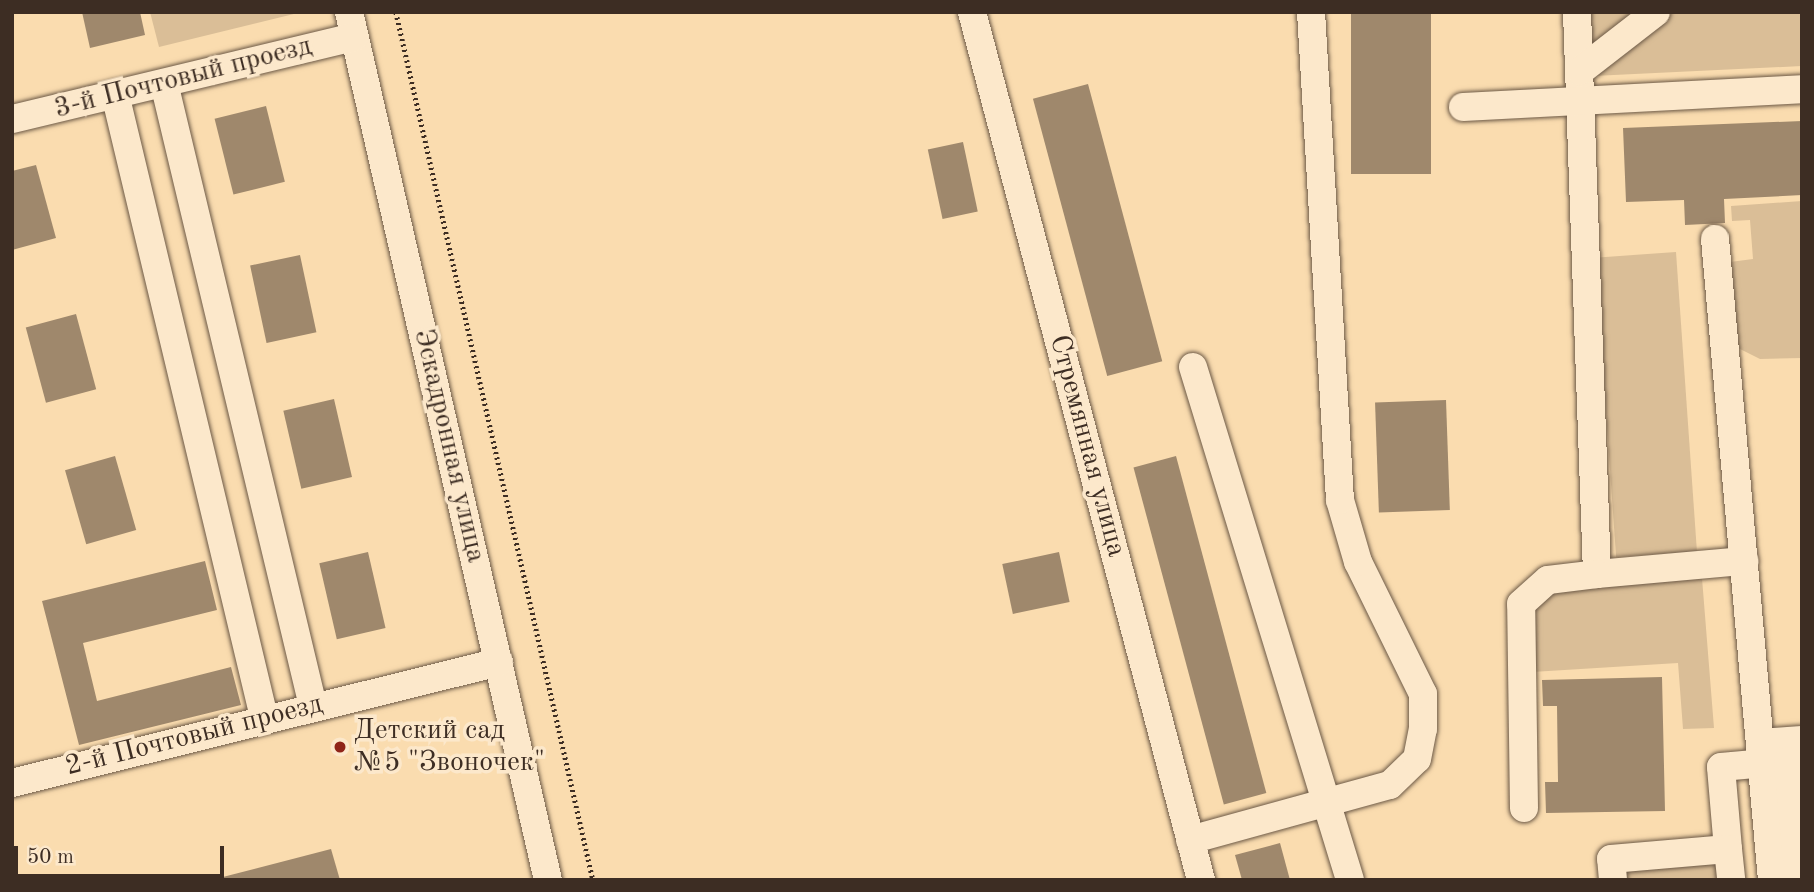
<!DOCTYPE html>
<html>
<head>
<meta charset="utf-8">
<style>
  body { margin:0 }
  #map { position:relative; width:1814px; height:892px; overflow:hidden; background:#fadcaf; font-family:"Old Standard TT",serif }
  div>[style] { position:absolute }
  [style*='--x'] { left:calc(var(--x)*1px); top:calc(var(--y)*1px); width:calc(var(--w)*1px); rotate:calc(var(--a)*1deg) }
  .green>* { inset:0; background:#dabe97; transform-origin:0 0 }
  .building>* { inset:0; background:#9f886c; transform-origin:0 0 }
  .path>* { height:4.5px; margin-top:-2.25px; transform-origin:0; background:repeating-linear-gradient(90deg,#3d2d23 0 2px,transparent 0 5.5px) }
  .roads { filter:drop-shadow(0 0 2px #6c5946) drop-shadow(0 0 2px #6c5946) }
  .minor>* { height:28px; margin:-14px; padding:0 14px; transform-origin:14px; border-radius:14px; background:#fce8cb }
  .dots>* { width:19px; height:19px; translate:-50% -50%; box-sizing:border-box; border:4px solid #fce8cb; border-radius:50% }
  span { translate:-50% -50%; white-space:nowrap; text-align:center; line-height:1.15; -webkit-text-stroke:7px #fce8cb; paint-order:stroke }
  .street-label { font-size:28px; color:#3d2d23 }
  .poi-label { font-size:28px; color:#3d2d23 }
  .left { translate:0 -50%; text-align:left }
  .frame { position:absolute; inset:0; border:14px solid #3d2d23; pointer-events:none }
  .scale { position:absolute; left:14px; top:846px; width:210px; height:32px; box-sizing:border-box; border:4px solid #3d2d23; border-top:0; padding-left:9px; font-size:21px; line-height:24px; white-space:nowrap; color:#3d2d23; -webkit-text-stroke:5px #fce8cb; paint-order:stroke }
</style>
</head>
<body>
<div id="map">
  <div class="green">
    <div style="clip-path:polygon(150px 12px,302px 12px,159px 47px)"></div>
    <div style="clip-path:polygon(1589px 12px,1646px 12px,1591px 53px)"></div>
    <div style="clip-path:polygon(1665px 12px,1802px 12px,1802px 66px,1593px 76px)"></div>
    <div style="clip-path:polygon(1802px 201px,1802px 358px,1760px 359px,1736px 347px,1730px 262px,1753px 259px,1750px 220px,1732px 221px,1731px 206px)"></div>
    <div style="left:1676px;top:252px;width:300px;height:81px;rotate:86deg"></div>
    <div style="clip-path:polygon(1702px 578px,1714px 728px,1683px 729px,1678px 663px,1532px 672px,1533px 609px,1554px 592px)"></div>
    <div style="clip-path:polygon(1724px 855px,1727px 880px,1617px 880px,1616px 865px)"></div>
  </div>
  <div class="building">
    <div style="clip-path:polygon(82px 12px,140px 12px,145px 35px,90px 48px)"></div>
    <div style="left:1351px;top:12px;width:80px;height:162px"></div>
    <div style="left:1088px;top:84px;width:287px;height:57px;rotate:75deg"></div>
    <div style="left:266px;top:106px;width:78px;height:53px;rotate:76deg"></div>
    <div style="clip-path:polygon(1802px 121px,1802px 195px,1724px 199px,1725px 223px,1685px 225px,1684px 200px,1626px 202px,1623px 128px)"></div>
    <div style="left:963px;top:142px;width:71px;height:36px;rotate:78deg"></div>
    <div style="clip-path:polygon(36px 165px,56px 238px,12px 250px,12px 171px)"></div>
    <div style="left:300px;top:255px;width:79px;height:51px;rotate:78deg"></div>
    <div style="left:76px;top:314px;width:78px;height:52px;rotate:75deg"></div>
    <div style="left:334px;top:399px;width:80px;height:52px;rotate:77deg"></div>
    <div style="left:1446px;top:400px;width:110px;height:71px;rotate:88deg"></div>
    <div style="left:115px;top:456px;width:77px;height:52px;rotate:74deg"></div>
    <div style="left:1176px;top:456px;width:349px;height:44px;rotate:75deg"></div>
    <div style="left:368px;top:552px;width:78px;height:50px;rotate:77deg"></div>
    <div style="left:1059px;top:552px;width:51px;height:58px;rotate:78deg"></div>
    <div style="clip-path:polygon(205px 561px,217px 610px,83px 643px,97px 701px,231px 667px,241px 705px,79px 745px,42px 601px)"></div>
    <div style="clip-path:polygon(1662px 677px,1665px 811px,1546px 813px,1545px 782px,1558px 782px,1557px 706px,1543px 706px,1542px 680px)"></div>
    <div style="clip-path:polygon(1280px 843px,1290px 880px,1242px 880px,1235px 855px)"></div>
    <div style="clip-path:polygon(331px 849px,340px 880px,216px 880px,215px 879px)"></div>
  </div>
  <div class="path">
    <div style="--x:396;--y:12;--w:890;--a:77.21"></div>
  </div>
  <div class="roads">
    <div class="minor">
      <div style="--x:349;--y:12;--w:891;--a:77.09"></div>
      <div style="--x:972;--y:12;--w:898;--a:75.22"></div>
      <div style="--x:1577;--y:12;--w:562;--a:87.96"></div>
      <div style="--x:1597;--y:574;--w:148;--a:-5.1"></div>
      <div style="--x:1580;--y:71;--w:96;--a:-37.8"></div>
      <div style="--x:164;--y:83;--w:641;--a:76.55"></div>
      <div style="--x:115;--y:94;--w:641;--a:76.55"></div>
      <div style="--x:1463;--y:107;--w:339;--a:-3"></div>
      <div style="--x:12;--y:119;--w:352;--a:-13.5"></div>
      <div style="--x:1715;--y:239;--w:644;--a:84.92"></div>
      <div style="--x:1193;--y:367;--w:536;--a:72.98"></div>
      <div style="--x:1760;--y:743;--w:42;--a:-4.1"></div>
      <div style="--x:12;--y:783;--w:502;--a:-13.95"></div>
      <div style="--x:1524;--y:808;--w:204;--a:-90.8"></div>
      <div style="--x:1521;--y:604;--w:36;--a:-42"></div>
      <div style="--x:1548;--y:580;--w:49;--a:-7"></div>
      <div style="--x:1190;--y:840;--w:207;--a:-15.4"></div>
      <div style="--x:1390;--y:785;--w:37;--a:-44"></div>
      <div style="--x:1417;--y:759;--w:31;--a:-79"></div>
      <div style="--x:1423;--y:729;--w:35;--a:-90"></div>
      <div style="--x:1423;--y:694;--w:147;--a:-116.2"></div>
      <div style="--x:1358;--y:562;--w:65;--a:-106.2"></div>
      <div style="--x:1340;--y:500;--w:489;--a:-93.4"></div>
      <div style="--x:1728;--y:849;--w:82;--a:-94.9"></div>
      <div style="--x:1721;--y:767;--w:67;--a:-5.1"></div>
      <div style="--x:1788;--y:761;--w:120;--a:84.7"></div>
      <div style="--x:1613;--y:880;--w:21;--a:-95"></div>
      <div style="--x:1611;--y:859;--w:117;--a:-4.9"></div>
      <div style="--x:1728;--y:849;--w:31;--a:84"></div>
    </div>
  </div>
  <div class="dots">
    <div style="left:340px;top:747px;background:#8f2418"></div>
  </div>
  <div class="street-label">
    <span style="left:183px;top:78px;rotate:-14deg">3-й Почтовый проезд</span>
    <span style="left:449px;top:446px;rotate:77deg">Эскадронная улица</span>
    <span style="left:1087px;top:446px;rotate:75deg">Стремянная улица</span>
    <span style="left:194px;top:736px;rotate:-14deg">2-й Почтовый проезд</span>
  </div>
  <div class="poi-label">
    <span class="left" style="left:354px;top:747px">Детский сад<br>№5 "Звоночек"</span>
  </div>
  <div class="frame"></div>
  <div class="scale">50 m</div>
</div>
</body>
</html>
